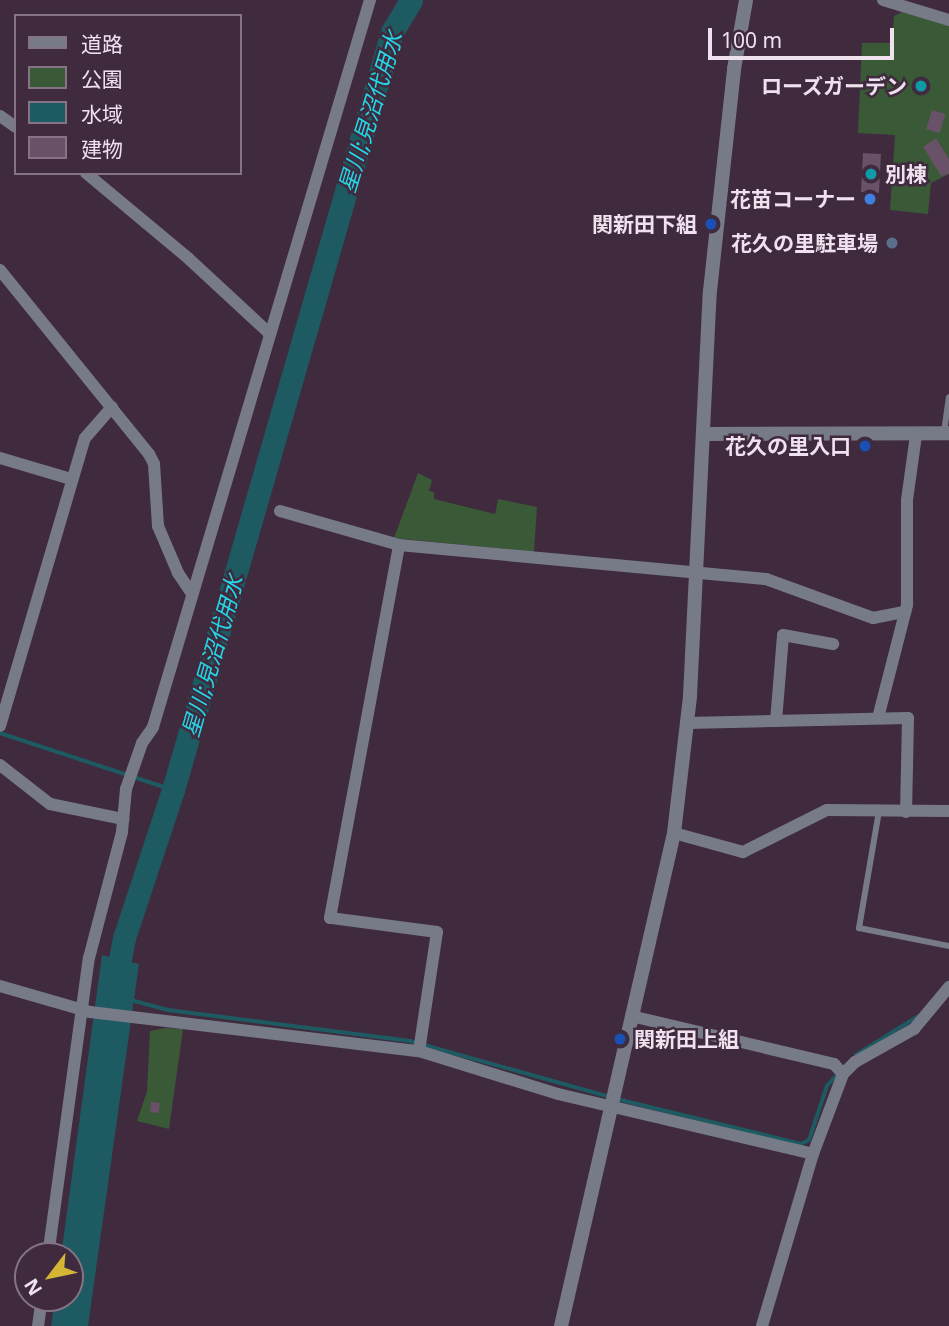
<!DOCTYPE html>
<html>
<head>
<meta charset="utf-8">
<style>
  body { margin:0 }
  #map { position:relative; width:949px; height:1326px; overflow:hidden; background:#3f2a3e; font-family:"Noto Sans","Noto Sans JP",sans-serif }
  div>[style] { position:absolute }
  [style*='--x'] { left:calc(var(--x)*1px); top:calc(var(--y)*1px); width:calc(var(--w)*1px); rotate:calc(var(--a)*1deg) }
  .green>* { inset:0; background:#3a5936 }
  .water>* { inset:0; background:#1e5a61 }
  .stream>* { height:3.5px; margin:-1.75px; padding:0 1.75px; transform-origin:1.75px; border-radius:1.75px; background:#1e5a61 }
  .river>* { height:23px; margin:-11.5px; padding:0 11.5px; transform-origin:11.5px; border-radius:11.5px; background:#1e5a61 }
  .building>* { inset:0; background:#695168; transform-origin:0 0 }
  .service>* { height:6px; margin:-3px; padding:0 3px; transform-origin:3px; border-radius:3px; background:#777b88 }
  .minor>* { height:12px; margin:-6px; padding:0 6px; transform-origin:6px; border-radius:6px; background:#777b88 }
  .tertiary>* { height:14px; margin:-7px; padding:0 7px; transform-origin:7px; border-radius:7px; background:#777b88 }
  .dots>* { width:19px; height:19px; translate:-50% -50%; box-sizing:border-box; border:4px solid #3f2a3e; border-radius:50% }
  span { translate:-50% -50%; white-space:nowrap; text-align:center; line-height:1.15; -webkit-text-stroke:5px #3f2a3e; paint-order:stroke }
  .poi-label { font-size:21px; color:#f0e1ee; font-weight:700 }
  .right { translate:-100% -50%; text-align:right }
  .left { translate:0 -50%; text-align:left }
  .water-label { font-size:23px; color:#23d6e7; font-style:italic }
  .legend { position:absolute; left:14px; top:14px; width:228px; height:161px; box-sizing:border-box; background:#3f2a3e; border:2px solid #867384; margin:0; padding:9px 12px; list-style:none; font-size:21px; color:#f0e1ee }
  .legend li { display:flex; align-items:center; gap:14px; height:35px }
  .legend b { width:35px; border:2px solid #867384 }
  .north { position:absolute; left:14px; top:1242px; width:70px; height:70px; box-sizing:border-box; background:#3f2a3e; border:2px solid #867384; border-radius:50%; rotate:238deg; font-size:19px; font-weight:700; line-height:28px; text-align:center; color:#f0e1ee }
  .north::after { content:''; display:block; margin:auto; width:24px; height:32px; background:#d5b534; clip-path:polygon(50% 0,100% 100%,50% 72%,0 100%) }
  .scale { position:absolute; left:708px; top:28px; width:186px; height:32px; box-sizing:border-box; border:4px solid #f0e1ee; border-top:0; padding-left:9px; font-size:21px; line-height:24px; white-space:nowrap; color:#f0e1ee; -webkit-text-stroke:5px #3f2a3e; paint-order:stroke }
</style>
</head>
<body>
<div id="map">
  <div class="green">
    <div style="clip-path:polygon(902px 12px,949px 24px,949px 174px,931px 183px,928px 214px,890px 210px,895px 135px,858px 133px,862px 43px,892px 43px,894px 16px)"></div>
    <div style="clip-path:polygon(418px 473px,432px 480px,429px 491px,434px 492px,434px 499px,495px 514px,498px 499px,537px 507px,534px 552px,394px 538px)"></div>
    <div style="clip-path:polygon(165px 1028px,183px 1029px,169px 1129px,137px 1121px,147px 1091px,150px 1031px)"></div>
  </div>
  <div class="water">
    <div style="clip-path:polygon(102px 955px,139px 964px,88px 1326px,51px 1326px,55px 1298px,70px 1298px,70px 1256px,61px 1256px)"></div>
  </div>
  <div class="stream">
    <div style="--x:0;--y:733;--w:182;--a:18.2"></div>
    <div style="--x:131;--y:1000;--w:38;--a:15"></div>
    <div style="--x:168;--y:1010;--w:244;--a:7.3"></div>
    <div style="--x:410;--y:1041;--w:208;--a:15.6"></div>
    <div style="--x:856;--y:1055;--w:72;--a:-31.9"></div>
    <div style="--x:617;--y:1099;--w:189;--a:13.7"></div>
    <div style="--x:801;--y:1144;--w:9;--a:-27"></div>
    <div style="--x:809;--y:1140;--w:57;--a:-71.6"></div>
    <div style="--x:827;--y:1086;--w:13;--a:-48"></div>
  </div>
  <div class="river">
    <div style="--x:114;--y:990;--w:53;--a:-79.1"></div>
    <div style="--x:124;--y:938;--w:156;--a:-71.7"></div>
    <div style="--x:173;--y:790;--w:789;--a:-73.89"></div>
    <div style="--x:392;--y:32;--w:37;--a:-59"></div>
  </div>
  <div class="building">
    <div style="left:932px;top:110px;width:14px;height:20px;rotate:17deg"></div>
    <div style="clip-path:polygon(936px 138px,949px 159px,949px 174px,941px 176px,923px 147px)"></div>
    <div style="left:863px;top:153px;width:18px;height:39px;rotate:3deg"></div>
    <div style="left:151px;top:1102px;width:9px;height:10px;rotate:6deg"></div>
  </div>
  <div class="service">
    <div style="--x:944;--y:432;--w:35;--a:-82"></div>
    <div style="--x:879;--y:811;--w:119;--a:99.7"></div>
    <div style="--x:859;--y:928;--w:92;--a:11.3"></div>
  </div>
  <div class="minor">
    <div style="--x:883;--y:0;--w:69;--a:16.9"></div>
    <div style="--x:0;--y:116;--w:19;--a:35"></div>
    <div style="--x:86;--y:173;--w:133;--a:39.8"></div>
    <div style="--x:188;--y:258;--w:109;--a:42.8"></div>
    <div style="--x:0;--y:270;--w:237;--a:51"></div>
    <div style="--x:149;--y:454;--w:11;--a:63"></div>
    <div style="--x:154;--y:464;--w:62;--a:86.3"></div>
    <div style="--x:158;--y:526;--w:51;--a:66.9"></div>
    <div style="--x:178;--y:573;--w:23;--a:56"></div>
    <div style="--x:0;--y:458;--w:74;--a:16.5"></div>
    <div style="--x:280;--y:511;--w:124;--a:15.9"></div>
    <div style="--x:878;--y:718;--w:117;--a:-75.6"></div>
    <div style="--x:907;--y:605;--w:105;--a:-90"></div>
    <div style="--x:907;--y:500;--w:66;--a:-82.1"></div>
    <div style="--x:776;--y:721;--w:86;--a:-85.3"></div>
    <div style="--x:783;--y:635;--w:51;--a:10.2"></div>
    <div style="--x:687;--y:723;--w:221;--a:-1.3"></div>
    <div style="--x:908;--y:718;--w:94;--a:91.2"></div>
    <div style="--x:0;--y:726;--w:300;--a:-73.6"></div>
    <div style="--x:85;--y:438;--w:41;--a:-48.9"></div>
    <div style="--x:0;--y:765;--w:63;--a:38"></div>
    <div style="--x:50;--y:804;--w:75;--a:11.6"></div>
    <div style="--x:674;--y:833;--w:72;--a:15.4"></div>
    <div style="--x:743;--y:852;--w:94;--a:-26.6"></div>
    <div style="--x:827;--y:810;--w:122;--a:0.5"></div>
    <div style="--x:0;--y:986;--w:94;--a:16.1"></div>
    <div style="--x:90;--y:1012;--w:331;--a:6.8"></div>
    <div style="--x:419;--y:1051;--w:145;--a:17.2"></div>
    <div style="--x:558;--y:1094;--w:262;--a:13.2"></div>
    <div style="--x:631;--y:1016;--w:209;--a:13.3"></div>
    <div style="--x:834;--y:1064;--w:13;--a:48"></div>
    <div style="--x:419;--y:1051;--w:120;--a:-81.4"></div>
    <div style="--x:437;--y:932;--w:108;--a:-172.5"></div>
    <div style="--x:330;--y:918;--w:379;--a:-79.5"></div>
    <div style="--x:399;--y:545;--w:369;--a:5.3"></div>
    <div style="--x:766;--y:579;--w:114;--a:20"></div>
    <div style="--x:873;--y:618;--w:33;--a:-11"></div>
    <div style="--x:48;--y:1256;--w:301;--a:-82.2"></div>
    <div style="--x:89;--y:958;--w:130;--a:-75.3"></div>
    <div style="--x:122;--y:832;--w:43;--a:-84.7"></div>
    <div style="--x:126;--y:789;--w:49;--a:-70.8"></div>
    <div style="--x:142;--y:743;--w:19;--a:-55"></div>
    <div style="--x:153;--y:727;--w:759;--a:-73.38"></div>
    <div style="--x:38;--y:1326;--w:28;--a:-82"></div>
    <div style="--x:762;--y:1326;--w:179;--a:-73.5"></div>
    <div style="--x:813;--y:1154;--w:85;--a:-69.4"></div>
    <div style="--x:843;--y:1074;--w:17;--a:-45"></div>
    <div style="--x:855;--y:1062;--w:68;--a:-29.2"></div>
    <div style="--x:914;--y:1029;--w:55;--a:-50.2"></div>
  </div>
  <div class="tertiary">
    <div style="--x:706;--y:434;--w:243;--a:-0.2"></div>
    <div style="--x:561;--y:1326;--w:506;--a:-77.09"></div>
    <div style="--x:674;--y:833;--w:138;--a:-83.3"></div>
    <div style="--x:690;--y:696;--w:405;--a:-87.2"></div>
    <div style="--x:710;--y:291;--w:223;--a:-83.8"></div>
    <div style="--x:734;--y:69;--w:70;--a:-80.1"></div>
  </div>
  <div class="dots">
    <div style="left:921px;top:86px;background:#0f9aa8"></div>
    <div style="left:871px;top:174px;background:#0f9aa8"></div>
    <div style="left:870px;top:199px;background:#3f7fe0"></div>
    <div style="left:711px;top:224px;background:#1a4fb4"></div>
    <div style="left:892px;top:243px;background:#5c6f8a"></div>
    <div style="left:865px;top:446px;background:#1a4fb4"></div>
    <div style="left:620px;top:1039px;background:#1a4fb4"></div>
  </div>
  <div class="poi-label">
    <span class="right" style="left:907px;top:86px">ローズガーデン</span>
    <span class="left" style="left:885px;top:174px">別棟</span>
    <span class="right" style="left:856px;top:199px">花苗コーナー</span>
    <span class="right" style="left:697px;top:224px">関新田下組</span>
    <span class="right" style="left:878px;top:243px">花久の里駐車場</span>
    <span class="right" style="left:851px;top:446px">花久の里入口</span>
    <span class="left" style="left:634px;top:1039px">関新田上組</span>
  </div>
  <div class="water-label">
    <span style="left:370px;top:112px;rotate:-73deg">星川;見沼代用水</span>
    <span style="left:212px;top:656px;rotate:-74deg">星川;見沼代用水</span>
  </div>
  <ul class="legend">
  <li><b style="height:9px;background:#777b88"></b>道路</li>
  <li><b style="height:19px;background:#3a5936"></b>公園</li>
  <li><b style="height:19px;background:#1e5a61"></b>水域</li>
  <li><b style="height:19px;background:#695168"></b>建物</li>
  </ul>
  <div class="north">N</div>
  <div class="scale">100 m</div>
</div>
</body>
</html>
